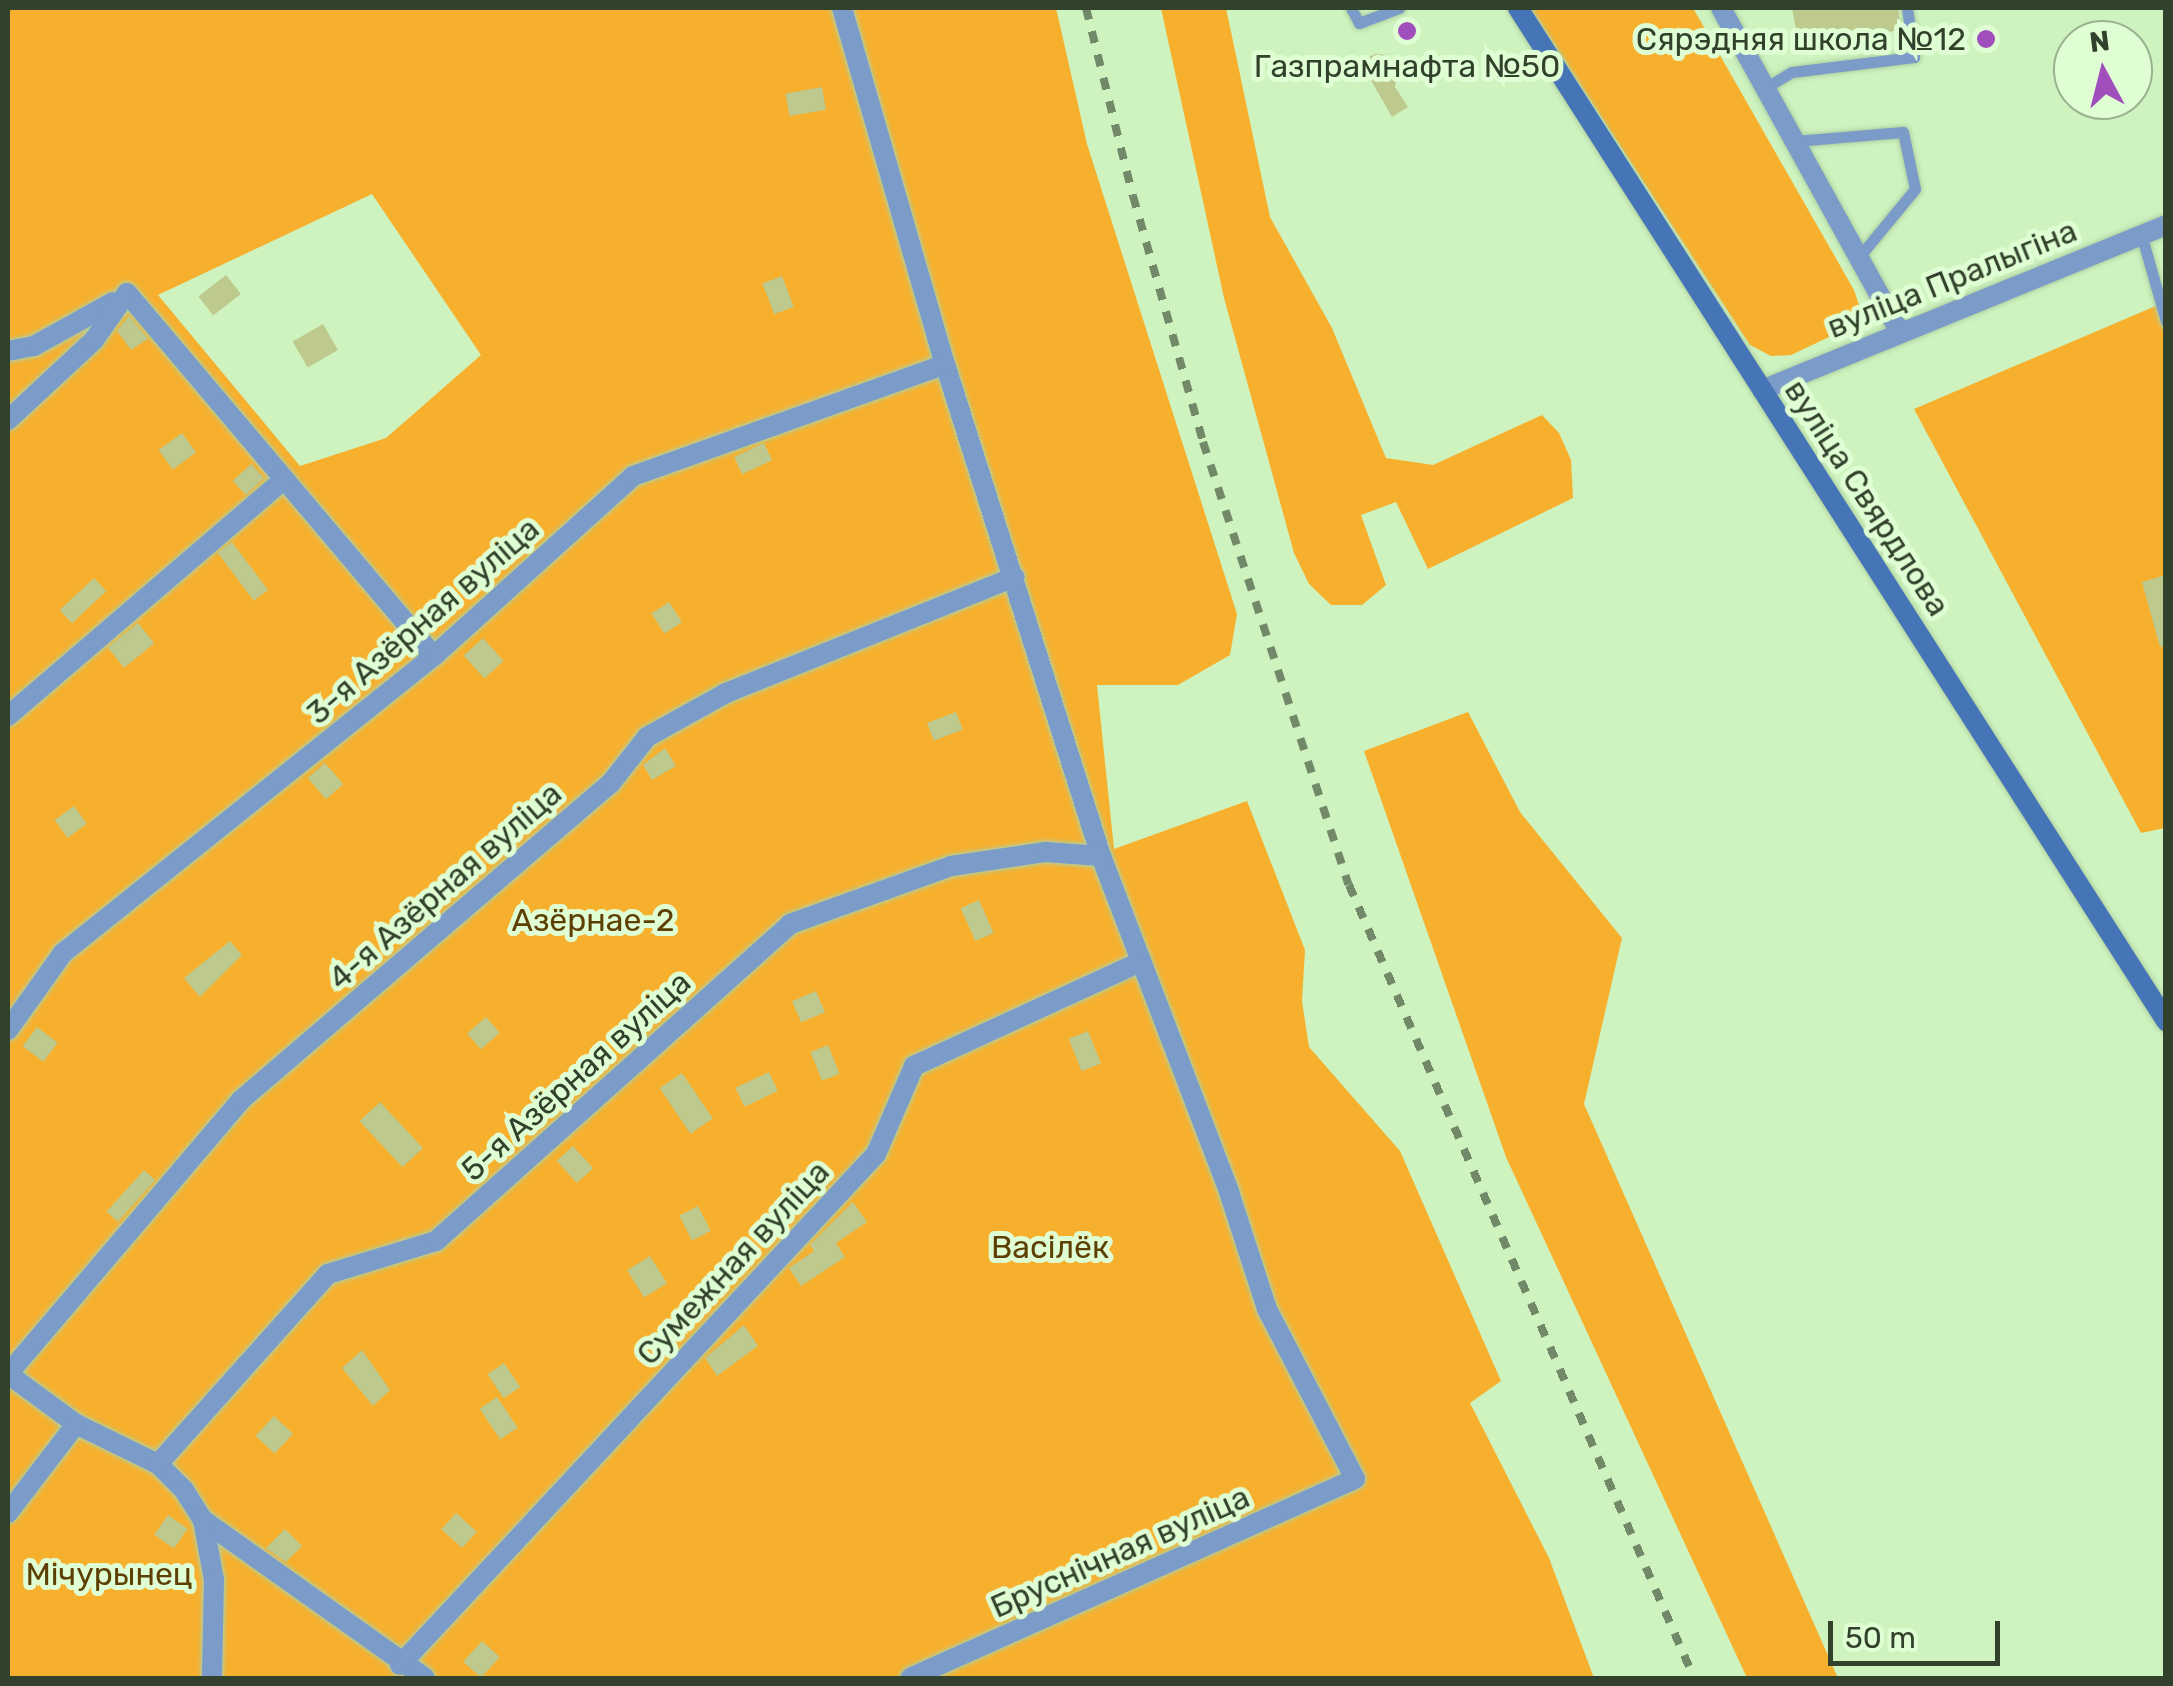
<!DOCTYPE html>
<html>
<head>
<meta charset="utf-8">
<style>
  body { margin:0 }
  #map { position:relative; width:2173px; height:1686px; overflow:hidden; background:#cef3bf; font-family:Rubik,sans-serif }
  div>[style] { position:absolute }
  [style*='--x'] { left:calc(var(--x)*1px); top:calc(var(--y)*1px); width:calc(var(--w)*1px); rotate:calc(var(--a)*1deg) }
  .green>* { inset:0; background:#f7b02d }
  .building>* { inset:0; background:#bec98e; transform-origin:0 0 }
  .roads { filter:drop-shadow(0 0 2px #afcfa2) drop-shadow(0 0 2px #afcfa2) }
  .service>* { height:11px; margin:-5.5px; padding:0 5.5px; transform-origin:5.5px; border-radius:5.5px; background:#7b9bc8 }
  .minor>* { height:20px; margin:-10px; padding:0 10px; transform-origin:10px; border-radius:10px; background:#7b9bc8 }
  .tertiary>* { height:20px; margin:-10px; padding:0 10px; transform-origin:10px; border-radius:10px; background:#7b9bc8 }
  .secondary>* { height:20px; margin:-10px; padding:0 10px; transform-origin:10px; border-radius:10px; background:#4675b7 }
  .rail>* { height:8px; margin-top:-4px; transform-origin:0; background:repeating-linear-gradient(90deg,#718968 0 12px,transparent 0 24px) }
  .dots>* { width:28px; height:28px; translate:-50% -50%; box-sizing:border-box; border:5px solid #e0fed4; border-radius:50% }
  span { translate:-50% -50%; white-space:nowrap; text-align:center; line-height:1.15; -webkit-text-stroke:10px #e0fed4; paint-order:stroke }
  .poi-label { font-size:32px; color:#32412c }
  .right { translate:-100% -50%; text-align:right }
  .street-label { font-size:32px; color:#32412c }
  .park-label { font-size:32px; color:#5d3f04 }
  .frame { position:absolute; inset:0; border:10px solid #32412c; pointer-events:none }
  .north { position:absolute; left:2053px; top:20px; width:100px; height:100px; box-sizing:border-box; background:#e0fed4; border:2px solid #9ab291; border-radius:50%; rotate:353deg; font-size:28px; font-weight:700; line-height:40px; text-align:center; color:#32412c }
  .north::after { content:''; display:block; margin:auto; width:35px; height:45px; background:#a14ebd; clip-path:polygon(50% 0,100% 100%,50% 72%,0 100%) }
  .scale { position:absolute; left:1828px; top:1621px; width:172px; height:45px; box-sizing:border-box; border:5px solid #32412c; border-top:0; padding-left:12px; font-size:30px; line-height:35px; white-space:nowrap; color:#32412c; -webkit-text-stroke:8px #e0fed4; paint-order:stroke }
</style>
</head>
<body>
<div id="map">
  <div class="green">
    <div style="clip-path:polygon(evenodd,8px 8px,1056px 8px,1087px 144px,1237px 614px,1230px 655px,1178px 685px,1097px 685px,1114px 849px,1247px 801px,1305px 950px,1302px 1001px,1309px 1047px,1400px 1151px,1501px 1381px,1470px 1403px,1549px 1558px,1594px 1678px,8px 1678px,8px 8px,372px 194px,481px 355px,386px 438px,300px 466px,158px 295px,372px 194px)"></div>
    <div style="clip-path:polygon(1161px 8px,1226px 8px,1270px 217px,1332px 328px,1386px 458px,1433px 465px,1542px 415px,1559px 433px,1571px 460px,1573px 498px,1428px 569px,1396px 502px,1361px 515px,1386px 585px,1362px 605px,1331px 605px,1309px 584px,1294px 553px,1224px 298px)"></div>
    <div style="clip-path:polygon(1530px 8px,1693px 8px,1854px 290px,1860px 308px,1848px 328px,1791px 355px,1771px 356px,1750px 345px)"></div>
    <div style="clip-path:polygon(2165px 302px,2165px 828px,2141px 833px,1914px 409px)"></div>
    <div style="clip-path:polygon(1468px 712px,1520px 812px,1622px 938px,1584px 1104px,1838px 1678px,1747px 1678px,1506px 1157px,1364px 751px)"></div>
  </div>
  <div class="building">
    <div style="clip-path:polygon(1792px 8px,1898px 8px,1901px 30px,1799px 46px)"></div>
    <div style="clip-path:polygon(1375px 54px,1388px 55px,1398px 68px,1395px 87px,1408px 107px,1392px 117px,1360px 61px)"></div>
    <div style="left:822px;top:87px;width:23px;height:37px;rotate:80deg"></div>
    <div style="left:226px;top:275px;width:24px;height:35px;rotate:52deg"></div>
    <div style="left:782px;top:276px;width:33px;height:21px;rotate:69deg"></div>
    <div style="clip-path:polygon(129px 316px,148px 339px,131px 350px,117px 331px)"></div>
    <div style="left:323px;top:324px;width:30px;height:35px;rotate:60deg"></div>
    <div style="left:182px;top:433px;width:24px;height:29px;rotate:54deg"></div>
    <div style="left:764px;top:443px;width:19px;height:33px;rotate:65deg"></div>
    <div style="left:251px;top:464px;width:19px;height:25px;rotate:47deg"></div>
    <div style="left:232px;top:542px;width:60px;height:18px;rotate:53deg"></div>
    <div style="clip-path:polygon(2166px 575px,2166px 646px,2160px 647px,2142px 582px)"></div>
    <div style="left:94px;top:578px;width:18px;height:47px;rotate:47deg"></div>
    <div style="left:669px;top:602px;width:24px;height:21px;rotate:57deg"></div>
    <div style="left:138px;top:623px;width:26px;height:39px;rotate:51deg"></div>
    <div style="left:483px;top:638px;width:31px;height:26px;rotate:48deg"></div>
    <div style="left:956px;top:712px;width:19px;height:31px;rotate:69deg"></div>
    <div style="clip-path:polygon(665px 748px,676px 766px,652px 780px,643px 765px)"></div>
    <div style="left:325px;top:763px;width:28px;height:23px;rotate:49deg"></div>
    <div style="left:74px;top:806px;width:22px;height:24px;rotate:54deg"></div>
    <div style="left:979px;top:900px;width:36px;height:20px;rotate:66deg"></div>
    <div style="clip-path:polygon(230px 941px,242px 955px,200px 997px,184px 978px)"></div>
    <div style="left:816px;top:991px;width:23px;height:26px;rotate:67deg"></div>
    <div style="left:486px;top:1017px;width:21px;height:25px;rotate:49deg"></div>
    <div style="left:37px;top:1027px;width:26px;height:24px;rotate:37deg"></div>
    <div style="left:1088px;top:1031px;width:35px;height:21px;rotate:68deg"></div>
    <div style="left:828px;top:1045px;width:31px;height:19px;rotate:68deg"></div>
    <div style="left:769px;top:1072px;width:21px;height:37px;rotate:65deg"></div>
    <div style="left:682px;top:1073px;width:55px;height:27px;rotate:56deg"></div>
    <div style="left:380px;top:1102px;width:63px;height:28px;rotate:47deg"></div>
    <div style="left:573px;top:1146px;width:30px;height:22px;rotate:48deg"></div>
    <div style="left:144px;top:1170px;width:15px;height:56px;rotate:42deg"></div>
    <div style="clip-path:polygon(853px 1202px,867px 1222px,836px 1243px,845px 1257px,801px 1286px,789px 1268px,814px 1251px,810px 1245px)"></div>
    <div style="left:698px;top:1206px;width:28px;height:21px;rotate:63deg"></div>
    <div style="left:650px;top:1256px;width:32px;height:27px;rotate:58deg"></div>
    <div style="clip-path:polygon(744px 1325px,758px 1346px,717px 1376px,705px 1358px)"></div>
    <div style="clip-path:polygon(362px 1350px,390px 1390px,373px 1406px,342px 1368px)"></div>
    <div style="left:504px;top:1363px;width:29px;height:20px;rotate:56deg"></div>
    <div style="left:497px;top:1397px;width:37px;height:21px;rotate:56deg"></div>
    <div style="left:274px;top:1416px;width:26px;height:27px;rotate:43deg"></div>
    <div style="left:456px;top:1513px;width:28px;height:22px;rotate:42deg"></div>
    <div style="left:168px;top:1515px;width:24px;height:24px;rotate:35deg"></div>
    <div style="clip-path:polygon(285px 1529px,302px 1546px,286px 1562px,266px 1548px)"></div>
    <div style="left:482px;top:1641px;width:24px;height:28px;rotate:42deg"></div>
  </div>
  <div class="roads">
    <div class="service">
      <div style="--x:1351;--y:8;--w:17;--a:62"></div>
      <div style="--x:1359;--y:23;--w:43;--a:-20.6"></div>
      <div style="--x:1765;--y:88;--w:31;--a:-31"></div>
      <div style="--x:1792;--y:72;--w:123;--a:-7"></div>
      <div style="--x:1914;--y:57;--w:49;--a:-98.1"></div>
      <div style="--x:1795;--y:141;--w:108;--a:-4.8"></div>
      <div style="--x:1903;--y:132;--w:58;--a:78.1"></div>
      <div style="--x:1915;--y:189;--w:88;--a:129.5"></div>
      <div style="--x:2141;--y:234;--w:91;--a:74"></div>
    </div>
    <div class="minor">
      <div style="--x:842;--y:8;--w:371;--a:73.9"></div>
      <div style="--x:945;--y:364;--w:516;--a:72.41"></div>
      <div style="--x:1101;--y:856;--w:360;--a:69.1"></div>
      <div style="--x:1229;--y:1192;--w:123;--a:72"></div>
      <div style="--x:1267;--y:1309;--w:191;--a:62.6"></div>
      <div style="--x:1355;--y:1479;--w:487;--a:155.9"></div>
      <div style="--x:127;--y:293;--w:475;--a:49.8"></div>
      <div style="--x:8;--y:351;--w:26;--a:-11"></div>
      <div style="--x:34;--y:346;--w:90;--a:-29.1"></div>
      <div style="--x:8;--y:420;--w:117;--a:-42.9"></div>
      <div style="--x:94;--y:340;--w:57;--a:-54.9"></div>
      <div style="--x:8;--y:716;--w:362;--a:-40.6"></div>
      <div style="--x:8;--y:1030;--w:95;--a:-54.5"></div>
      <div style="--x:63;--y:953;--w:475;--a:-38.7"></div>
      <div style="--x:434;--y:656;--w:268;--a:-42.1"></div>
      <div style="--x:633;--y:476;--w:331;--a:-19.7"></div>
      <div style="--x:8;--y:1374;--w:360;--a:-49.6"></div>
      <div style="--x:241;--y:1100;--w:486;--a:-40.6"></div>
      <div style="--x:610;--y:784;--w:60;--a:-51.8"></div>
      <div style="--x:647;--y:737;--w:90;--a:-29.1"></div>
      <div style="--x:726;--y:693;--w:311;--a:-21.9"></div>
      <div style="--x:8;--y:1374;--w:84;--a:36.3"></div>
      <div style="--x:76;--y:1424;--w:91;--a:26"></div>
      <div style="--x:158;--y:1464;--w:37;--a:45"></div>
      <div style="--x:184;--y:1490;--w:36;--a:58"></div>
      <div style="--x:203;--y:1520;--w:272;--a:35.4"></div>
      <div style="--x:158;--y:1464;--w:255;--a:-48.2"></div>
      <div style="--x:328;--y:1274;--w:113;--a:-17"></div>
      <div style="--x:436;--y:1241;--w:475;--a:-41.8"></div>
      <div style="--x:790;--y:924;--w:171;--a:-19.8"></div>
      <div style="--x:951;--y:866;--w:96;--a:-8.4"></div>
      <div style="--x:1046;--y:852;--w:55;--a:4.2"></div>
      <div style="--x:8;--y:1513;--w:112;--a:-52.6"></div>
      <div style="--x:203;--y:1520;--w:61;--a:79.6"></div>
      <div style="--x:214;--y:1580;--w:98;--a:91.2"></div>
      <div style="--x:400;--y:1665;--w:698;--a:-47.03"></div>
      <div style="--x:876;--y:1154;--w:96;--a:-66.6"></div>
      <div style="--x:914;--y:1066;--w:247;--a:-24.7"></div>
    </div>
    <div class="tertiary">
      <div style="--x:1721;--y:8;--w:370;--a:61.1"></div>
      <div style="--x:1762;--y:390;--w:436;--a:-22.2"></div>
    </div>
    <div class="secondary">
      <div style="--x:1518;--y:8;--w:1203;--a:57.39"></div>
    </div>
  </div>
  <div class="rail">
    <div style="--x:1086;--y:8;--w:194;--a:76"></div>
    <div style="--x:1133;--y:196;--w:256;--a:74.1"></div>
    <div style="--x:1203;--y:442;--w:466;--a:71.8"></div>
    <div style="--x:1349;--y:885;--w:865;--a:66.49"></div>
  </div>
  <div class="dots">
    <div style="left:1407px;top:31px;background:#a14ebd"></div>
    <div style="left:1986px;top:39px;background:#a14ebd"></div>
  </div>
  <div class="poi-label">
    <span class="right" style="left:1966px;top:39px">Сярэдняя школа №12</span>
    <span style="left:1407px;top:66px">Газпрамнафта №50</span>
  </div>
  <div class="street-label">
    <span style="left:1952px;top:279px;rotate:-22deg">вуліца Пралыгіна</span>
    <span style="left:1867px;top:498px;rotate:57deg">вуліца Свярдлова</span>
    <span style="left:423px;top:621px;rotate:-41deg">3-я Азёрная вуліца</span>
    <span style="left:445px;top:886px;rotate:-41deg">4-я Азёрная вуліца</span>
    <span style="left:576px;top:1076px;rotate:-42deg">5-я Азёрная вуліца</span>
    <span style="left:733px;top:1263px;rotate:-47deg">Сумежная вуліца</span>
    <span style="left:1120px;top:1552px;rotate:-24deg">Бруснічная вуліца</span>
  </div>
  <div class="park-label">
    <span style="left:593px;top:920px">Азёрнае-2</span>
    <span style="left:1050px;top:1247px">Васілёк</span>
    <span style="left:109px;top:1574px">Мічурынец</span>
  </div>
  <div class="frame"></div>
  <div class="north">N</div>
  <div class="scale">50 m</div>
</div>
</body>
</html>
